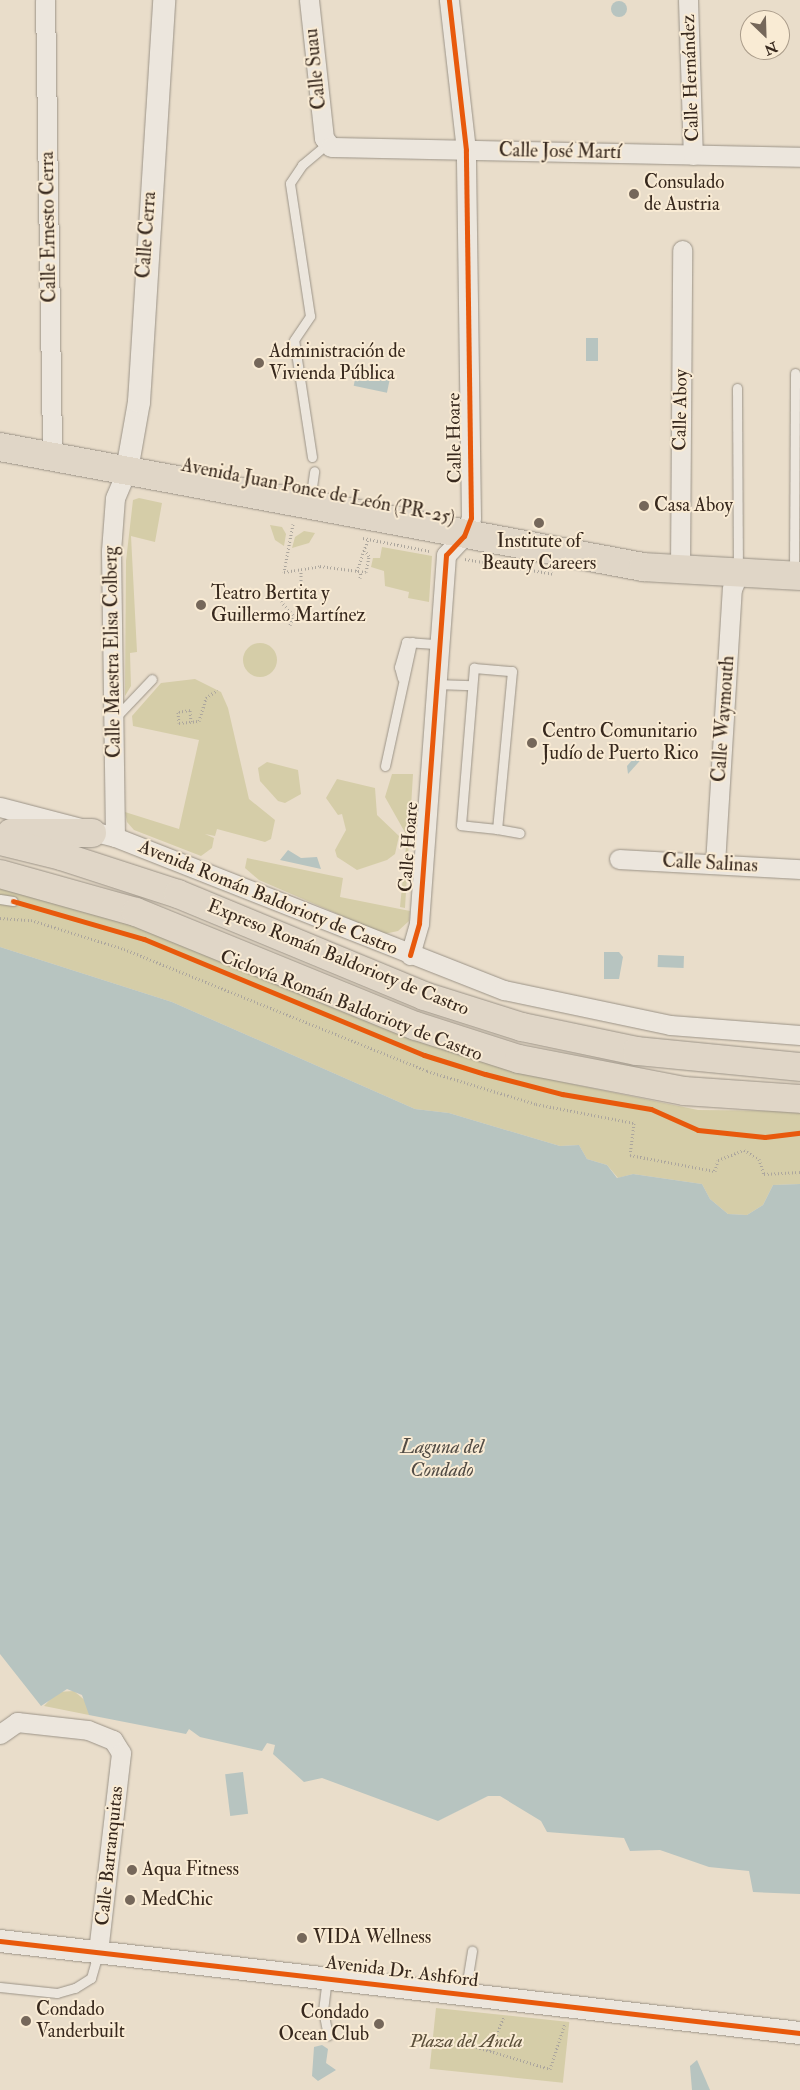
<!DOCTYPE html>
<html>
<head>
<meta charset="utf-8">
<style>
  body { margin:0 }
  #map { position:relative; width:800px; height:2090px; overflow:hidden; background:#e9ddca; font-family:"IM FELL Double Pica",serif }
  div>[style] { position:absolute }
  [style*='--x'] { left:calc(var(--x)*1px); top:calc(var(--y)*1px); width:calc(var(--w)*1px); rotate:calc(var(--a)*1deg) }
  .green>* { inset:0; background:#d5cda8; transform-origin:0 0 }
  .round { border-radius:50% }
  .water>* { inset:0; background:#b7c4c0; transform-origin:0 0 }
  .path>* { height:3px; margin-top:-1.5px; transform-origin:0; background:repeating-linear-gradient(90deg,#aca69d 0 1px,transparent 0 3.5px) }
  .roads { filter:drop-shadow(0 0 1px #9b9387) drop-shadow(0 0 1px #9b9387) }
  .service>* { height:9px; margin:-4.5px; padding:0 4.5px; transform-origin:4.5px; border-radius:4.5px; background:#ece6dd }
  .minor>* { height:19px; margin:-9.5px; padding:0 9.5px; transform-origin:9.5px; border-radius:9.5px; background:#ece6dd }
  .tertiary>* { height:22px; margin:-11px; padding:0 11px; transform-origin:11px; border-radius:11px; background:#ece6dd }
  .primary>* { height:28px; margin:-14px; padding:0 14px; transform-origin:14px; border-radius:14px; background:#e0d6c7 }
  .motorway>* { height:28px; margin:-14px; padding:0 14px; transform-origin:14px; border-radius:14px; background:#e0d6c7 }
  .cycleway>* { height:5px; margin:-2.5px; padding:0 2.5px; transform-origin:2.5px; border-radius:2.5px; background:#e8590c }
  .dots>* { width:14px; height:14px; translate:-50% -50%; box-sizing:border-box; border:2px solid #f9ebd4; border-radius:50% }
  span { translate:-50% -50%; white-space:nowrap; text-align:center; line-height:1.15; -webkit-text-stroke:4px #f9ebd4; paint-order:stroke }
  .street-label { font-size:19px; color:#37281d }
  .poi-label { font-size:19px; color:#37281d }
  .left { translate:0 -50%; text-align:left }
  .right { translate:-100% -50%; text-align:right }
  .park-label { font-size:19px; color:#5a4e39; font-style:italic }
  .water-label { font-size:20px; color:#524c45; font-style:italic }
  .north { position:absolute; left:740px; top:10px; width:50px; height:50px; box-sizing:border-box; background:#f9ebd4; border:1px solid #ab9d8b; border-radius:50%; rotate:156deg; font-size:14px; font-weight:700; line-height:20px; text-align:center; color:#37281d }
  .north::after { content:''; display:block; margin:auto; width:18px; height:22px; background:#75675a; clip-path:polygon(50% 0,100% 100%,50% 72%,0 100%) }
</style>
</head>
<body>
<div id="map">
  <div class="green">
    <div style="clip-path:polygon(139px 498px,162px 503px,155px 542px,131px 536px,137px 652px,130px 653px,131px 686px,125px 696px,126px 561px,133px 500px)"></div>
    <div style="clip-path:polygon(270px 525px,282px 527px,286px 534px,284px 546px,275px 540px)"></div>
    <div style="clip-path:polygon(304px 531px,315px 533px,309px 543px,292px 548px,295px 537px)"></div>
    <div style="clip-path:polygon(382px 547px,432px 556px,429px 602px,408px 598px,409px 592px,385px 586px,384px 571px,371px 567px,373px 558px,380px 558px)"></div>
    <div class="round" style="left:243px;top:643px;width:34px;height:34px"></div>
    <div style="clip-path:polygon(195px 679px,221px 692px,228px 708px,249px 799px,275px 820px,271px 839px,265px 842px,217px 829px,215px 836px,205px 834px,214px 838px,212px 848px,201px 856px,134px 830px,127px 822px,125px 812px,179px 829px,199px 740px,133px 726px,132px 716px,161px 683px)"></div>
    <div style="clip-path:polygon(267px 762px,298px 770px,301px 794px,285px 803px,278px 801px,260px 781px,258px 768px)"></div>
    <div style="clip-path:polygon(392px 774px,413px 774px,405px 908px,400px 907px,407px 836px,385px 797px)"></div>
    <div style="clip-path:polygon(337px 779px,375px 788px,377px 815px,399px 836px,395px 854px,387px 860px,357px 870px,337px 857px,335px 850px,346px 830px,342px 814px,338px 815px,326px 798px)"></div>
    <div style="clip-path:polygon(247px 858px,343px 878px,340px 897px,410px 911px,409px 921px,398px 931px,384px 934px,259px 880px,245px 868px)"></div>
    <div style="clip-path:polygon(0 886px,138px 927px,423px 1043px,558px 1081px,698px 1110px,800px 1111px,800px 1184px,773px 1185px,763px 1205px,747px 1215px,728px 1214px,710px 1199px,702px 1184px,633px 1174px,618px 1178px,607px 1165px,587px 1159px,579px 1145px,560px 1146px,449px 1113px,415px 1109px,172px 1002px,0 947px)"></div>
    <div style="clip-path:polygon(74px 1691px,88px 1703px,89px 1715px,44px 1706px,57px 1692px)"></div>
    <div style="left:436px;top:2008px;width:134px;height:61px;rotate:6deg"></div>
  </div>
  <div class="water">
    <div class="round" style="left:611px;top:1px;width:16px;height:16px"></div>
    <div style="left:586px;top:338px;width:12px;height:23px"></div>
    <div style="left:357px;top:370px;width:34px;height:16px;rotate:12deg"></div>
    <div style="clip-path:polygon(641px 750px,646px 754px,628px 774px,627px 766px)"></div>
    <div style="clip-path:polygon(288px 850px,301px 858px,317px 857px,321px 869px,280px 860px)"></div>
    <div style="clip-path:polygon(0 947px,172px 1002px,415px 1109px,449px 1113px,560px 1146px,579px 1145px,587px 1159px,607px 1165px,617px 1178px,633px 1174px,702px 1184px,710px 1199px,728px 1214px,747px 1215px,763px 1205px,773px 1185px,800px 1184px,800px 1894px,753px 1892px,749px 1871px,709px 1867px,660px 1850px,630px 1851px,624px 1838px,547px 1832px,541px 1821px,500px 1796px,488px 1796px,438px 1821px,322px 1778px,304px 1782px,273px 1754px,275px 1745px,267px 1743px,262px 1751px,200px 1737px,189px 1729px,186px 1734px,89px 1715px,82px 1695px,67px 1689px,41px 1706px,0 1654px)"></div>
    <div style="clip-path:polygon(604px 952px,619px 952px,623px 957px,619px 979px,604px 979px)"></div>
    <div style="left:658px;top:955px;width:26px;height:12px;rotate:2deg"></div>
    <div style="left:243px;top:1772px;width:42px;height:18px;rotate:83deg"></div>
    <div style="clip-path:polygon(322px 2045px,328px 2049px,326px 2063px,336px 2070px,318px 2081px,312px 2076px,314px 2047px)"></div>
    <div style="clip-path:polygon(697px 2060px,710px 2090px,692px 2090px,690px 2066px)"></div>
  </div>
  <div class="path">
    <div style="--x:293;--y:524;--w:49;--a:100.6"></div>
    <div style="--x:284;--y:572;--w:36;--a:-9"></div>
    <div style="--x:320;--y:566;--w:46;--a:7.4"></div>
    <div style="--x:366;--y:572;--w:16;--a:-79"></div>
    <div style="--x:369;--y:556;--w:5;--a:-127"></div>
    <div style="--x:363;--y:538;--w:68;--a:11"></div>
    <div style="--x:465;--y:559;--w:91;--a:9.5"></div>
    <div style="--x:357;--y:571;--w:34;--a:-71"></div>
    <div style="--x:360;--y:578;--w:6;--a:-81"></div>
    <div style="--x:290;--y:625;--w:10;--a:-73"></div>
    <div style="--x:293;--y:615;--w:18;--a:-131"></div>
    <div style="--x:281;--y:601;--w:7;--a:-74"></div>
    <div style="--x:283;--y:594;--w:19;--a:-21"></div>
    <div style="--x:301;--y:587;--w:16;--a:-90"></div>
    <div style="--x:191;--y:722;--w:12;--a:-95"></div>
    <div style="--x:190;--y:710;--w:12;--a:171"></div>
    <div style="--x:178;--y:712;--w:11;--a:85"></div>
    <div style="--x:179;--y:723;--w:20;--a:-6"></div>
    <div style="--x:199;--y:721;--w:24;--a:-73"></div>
    <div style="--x:206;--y:698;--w:14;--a:-36"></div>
    <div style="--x:0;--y:918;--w:31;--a:4"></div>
    <div style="--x:31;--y:920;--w:97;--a:17.3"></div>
    <div style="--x:124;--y:949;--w:327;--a:21.9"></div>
    <div style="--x:427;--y:1071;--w:114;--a:16.8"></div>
    <div style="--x:536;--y:1104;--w:100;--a:11"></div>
    <div style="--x:634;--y:1123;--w:32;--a:97"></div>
    <div style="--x:630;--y:1155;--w:86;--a:10.7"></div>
    <div style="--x:715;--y:1171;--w:11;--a:-75"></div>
    <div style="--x:718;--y:1160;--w:28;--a:-21"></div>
    <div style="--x:744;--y:1150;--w:17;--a:31"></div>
    <div style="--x:759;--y:1159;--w:16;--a:72"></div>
    <div style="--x:764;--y:1174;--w:36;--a:-3"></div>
    <div style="--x:463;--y:2043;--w:91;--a:16.6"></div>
    <div style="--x:550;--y:2069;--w:48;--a:-71.9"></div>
    <div style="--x:490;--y:2051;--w:37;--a:-68"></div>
  </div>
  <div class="roads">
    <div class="service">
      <div style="--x:737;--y:388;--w:182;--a:89.7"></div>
      <div style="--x:312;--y:457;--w:118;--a:-98.7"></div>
      <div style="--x:294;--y:340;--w:29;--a:-56"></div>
      <div style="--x:310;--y:316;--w:134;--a:-98.6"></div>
      <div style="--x:290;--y:183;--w:22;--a:-56"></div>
      <div style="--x:302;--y:165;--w:34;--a:-40"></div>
      <div style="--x:310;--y:501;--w:30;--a:-82"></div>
      <div style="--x:794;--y:573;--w:200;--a:-89.7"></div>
      <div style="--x:474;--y:668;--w:38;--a:5"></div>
      <div style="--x:512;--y:671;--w:159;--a:95.4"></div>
      <div style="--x:497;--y:829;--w:36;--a:-174"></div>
      <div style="--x:461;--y:825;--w:158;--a:-85.3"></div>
      <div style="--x:402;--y:678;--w:11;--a:-105"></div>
      <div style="--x:399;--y:667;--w:26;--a:-74"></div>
      <div style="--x:406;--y:642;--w:32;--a:4"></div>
      <div style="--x:435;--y:684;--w:37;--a:2"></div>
      <div style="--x:114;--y:719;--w:55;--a:-46.5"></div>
      <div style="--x:385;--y:766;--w:127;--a:-77.7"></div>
      <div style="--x:497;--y:829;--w:23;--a:10"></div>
      <div style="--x:0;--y:899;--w:13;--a:9"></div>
      <div style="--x:327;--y:1978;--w:32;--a:97"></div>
      <div style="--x:323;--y:2010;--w:26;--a:79"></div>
      <div style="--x:0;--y:1987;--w:57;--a:6"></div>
      <div style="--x:57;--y:1993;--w:19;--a:-16"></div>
      <div style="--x:75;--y:1988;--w:19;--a:-32"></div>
      <div style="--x:91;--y:1978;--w:26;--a:-74"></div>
      <div style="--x:465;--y:1994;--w:44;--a:-80.8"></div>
    </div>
    <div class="minor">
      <div style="--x:45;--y:0;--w:454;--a:89.1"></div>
      <div style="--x:309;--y:0;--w:139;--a:83.8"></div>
      <div style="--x:324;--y:138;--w:11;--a:52"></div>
      <div style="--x:331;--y:147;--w:469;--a:1.2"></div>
      <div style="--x:688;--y:0;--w:155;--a:88.2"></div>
      <div style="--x:680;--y:570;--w:320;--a:-89.6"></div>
      <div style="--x:0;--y:807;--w:119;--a:14.6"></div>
      <div style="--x:115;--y:837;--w:418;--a:21.5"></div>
      <div style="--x:504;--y:990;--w:170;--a:11.9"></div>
      <div style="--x:670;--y:1025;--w:130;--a:4.4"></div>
      <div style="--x:115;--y:837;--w:286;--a:-90.8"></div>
      <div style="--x:111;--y:551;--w:53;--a:-85.7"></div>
      <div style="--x:115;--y:498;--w:30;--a:-67"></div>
      <div style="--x:619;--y:859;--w:181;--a:3.2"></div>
      <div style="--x:715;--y:864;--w:276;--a:-86.5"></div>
      <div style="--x:732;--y:589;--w:15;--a:-67"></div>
      <div style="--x:410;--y:955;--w:33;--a:-74"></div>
      <div style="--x:419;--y:923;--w:369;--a:-85.8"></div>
      <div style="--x:446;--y:555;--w:26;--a:-47"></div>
      <div style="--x:464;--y:536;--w:19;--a:-69"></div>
      <div style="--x:471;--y:518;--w:368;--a:-90.8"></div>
      <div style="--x:466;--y:150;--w:151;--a:-96.5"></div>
      <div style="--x:0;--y:1734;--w:21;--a:-35"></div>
      <div style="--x:17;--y:1722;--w:71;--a:6.4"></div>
      <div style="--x:88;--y:1730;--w:27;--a:22"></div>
      <div style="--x:113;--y:1740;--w:15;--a:58"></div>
      <div style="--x:121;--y:1753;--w:201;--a:96.6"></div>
    </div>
    <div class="tertiary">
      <div style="--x:127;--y:470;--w:69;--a:-80"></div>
      <div style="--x:139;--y:402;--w:403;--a:-86.4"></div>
      <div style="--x:0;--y:1941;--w:805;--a:6.56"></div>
    </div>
    <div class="primary">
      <div style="--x:0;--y:447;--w:654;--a:10.57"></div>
      <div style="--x:643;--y:567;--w:157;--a:3.3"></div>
    </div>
    <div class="motorway">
      <div style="--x:11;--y:833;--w:81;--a:0"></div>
      <div style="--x:0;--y:841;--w:63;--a:13.8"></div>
      <div style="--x:61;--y:856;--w:123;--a:18"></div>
      <div style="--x:178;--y:894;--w:266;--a:22.5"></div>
      <div style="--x:424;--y:996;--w:103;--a:17.6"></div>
      <div style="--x:522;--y:1027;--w:117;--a:11.8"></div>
      <div style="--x:637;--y:1051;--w:164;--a:5.6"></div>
      <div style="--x:0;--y:874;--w:141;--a:15.6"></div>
      <div style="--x:136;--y:912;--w:302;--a:22.2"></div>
      <div style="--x:416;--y:1026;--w:108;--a:17.8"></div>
      <div style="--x:519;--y:1059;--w:168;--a:11"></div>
      <div style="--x:684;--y:1091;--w:116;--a:3.9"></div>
    </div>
  </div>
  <div class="cycleway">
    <div style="--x:13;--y:901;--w:136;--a:16.2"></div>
    <div style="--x:144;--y:939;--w:303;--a:22.5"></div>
    <div style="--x:424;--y:1055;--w:64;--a:17.3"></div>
    <div style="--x:485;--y:1074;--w:80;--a:14.6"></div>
    <div style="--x:562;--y:1094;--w:90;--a:9.6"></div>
    <div style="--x:651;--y:1109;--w:51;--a:24.1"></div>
    <div style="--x:698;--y:1130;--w:67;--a:6"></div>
    <div style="--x:765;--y:1137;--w:35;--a:-7"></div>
    <div style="--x:410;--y:955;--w:33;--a:-74"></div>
    <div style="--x:419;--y:923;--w:369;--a:-85.8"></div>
    <div style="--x:446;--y:555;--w:26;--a:-47"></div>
    <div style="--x:464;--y:536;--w:19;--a:-69"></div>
    <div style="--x:471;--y:518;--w:368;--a:-90.8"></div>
    <div style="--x:466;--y:150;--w:151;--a:-96.5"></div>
    <div style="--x:0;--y:1941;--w:805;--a:6.56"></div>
  </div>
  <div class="dots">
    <div style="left:634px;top:194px;background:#75675a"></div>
    <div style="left:259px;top:363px;background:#75675a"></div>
    <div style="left:644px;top:506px;background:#75675a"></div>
    <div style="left:539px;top:523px;background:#75675a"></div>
    <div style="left:201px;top:605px;background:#75675a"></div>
    <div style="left:532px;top:743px;background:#75675a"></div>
    <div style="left:132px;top:1870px;background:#75675a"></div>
    <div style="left:130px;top:1900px;background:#75675a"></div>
    <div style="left:302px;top:1938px;background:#75675a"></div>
    <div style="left:26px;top:2021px;background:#75675a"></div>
    <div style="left:379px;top:2024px;background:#75675a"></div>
  </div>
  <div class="street-label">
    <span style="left:316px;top:69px;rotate:-96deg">Calle Suau</span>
    <span style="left:691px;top:78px;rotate:-92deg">Calle Hernández</span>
    <span style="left:560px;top:152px;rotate:1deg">Calle José Martí</span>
    <span style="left:49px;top:227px;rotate:-91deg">Calle Ernesto Cerra</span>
    <span style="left:147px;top:235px;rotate:-86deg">Calle Cerra</span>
    <span style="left:681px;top:410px;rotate:-89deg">Calle Aboy</span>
    <span style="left:455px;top:438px;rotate:-91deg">Calle Hoare</span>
    <span style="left:318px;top:492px;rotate:11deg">Avenida Juan Ponce de León (PR-25)</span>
    <span style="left:113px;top:652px;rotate:-91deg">Calle Maestra Elisa Colberg</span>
    <span style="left:724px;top:719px;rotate:-86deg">Calle Waymouth</span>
    <span style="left:409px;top:847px;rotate:-86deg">Calle Hoare</span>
    <span style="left:710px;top:864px;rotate:3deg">Calle Salinas</span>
    <span style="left:268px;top:898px;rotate:22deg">Avenida Román Baldorioty de Castro</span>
    <span style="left:338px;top:958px;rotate:22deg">Expreso Román Baldorioty de Castro</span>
    <span style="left:351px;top:1006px;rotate:21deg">Ciclovía Román Baldorioty de Castro</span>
    <span style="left:110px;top:1856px;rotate:-84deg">Calle Barranquitas</span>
    <span style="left:402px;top:1972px;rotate:7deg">Avenida Dr. Ashford</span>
  </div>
  <div class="poi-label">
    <span class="left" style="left:644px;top:194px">Consulado<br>de Austria</span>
    <span class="left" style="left:269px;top:363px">Administración de<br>Vivienda Pública</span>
    <span class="left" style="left:654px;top:506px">Casa Aboy</span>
    <span style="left:539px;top:553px">Institute of<br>Beauty Careers</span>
    <span class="left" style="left:211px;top:605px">Teatro Bertita y<br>Guillermo Martínez</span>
    <span class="left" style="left:542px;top:743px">Centro Comunitario<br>Judío de Puerto Rico</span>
    <span class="left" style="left:142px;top:1870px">Aqua Fitness</span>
    <span class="left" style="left:141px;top:1900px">MedChic</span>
    <span class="left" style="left:313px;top:1938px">VIDA Wellness</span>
    <span class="left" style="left:36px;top:2021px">Condado<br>Vanderbuilt</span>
    <span class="right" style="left:369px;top:2024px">Condado<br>Ocean Club</span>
  </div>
  <div class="park-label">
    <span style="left:466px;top:2042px">Plaza del Ancla</span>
  </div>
  <div class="water-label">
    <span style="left:442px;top:1458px">Laguna del<br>Condado</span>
  </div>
  <div class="north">N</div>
</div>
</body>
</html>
